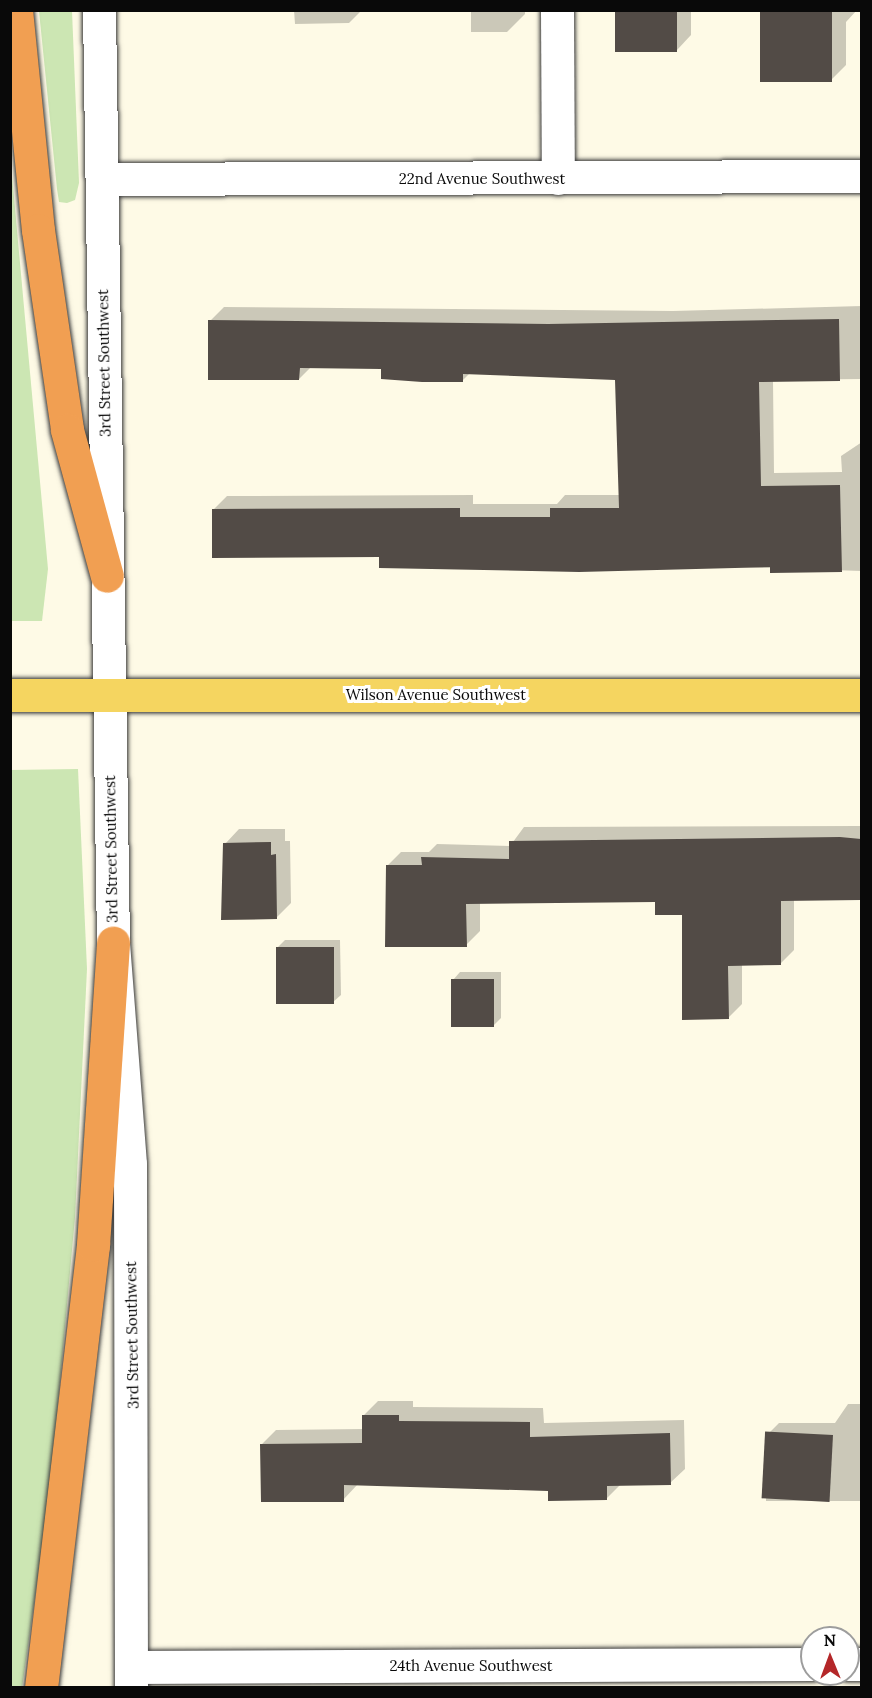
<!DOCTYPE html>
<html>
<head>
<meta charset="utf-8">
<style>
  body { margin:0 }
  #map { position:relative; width:872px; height:1698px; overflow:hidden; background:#fefae6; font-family:Lora,serif }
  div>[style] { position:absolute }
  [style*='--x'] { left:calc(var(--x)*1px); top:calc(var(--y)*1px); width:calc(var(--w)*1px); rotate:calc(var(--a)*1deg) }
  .green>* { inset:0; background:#cce6b3 }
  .shadow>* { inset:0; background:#0003 }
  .building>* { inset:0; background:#524b46; transform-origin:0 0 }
  .roads { filter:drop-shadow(0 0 2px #3c3c3c) drop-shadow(0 0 2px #3c3c3c) }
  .minor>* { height:33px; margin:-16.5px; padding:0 16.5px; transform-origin:16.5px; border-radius:16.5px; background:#fff }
  .major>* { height:33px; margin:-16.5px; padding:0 16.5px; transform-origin:16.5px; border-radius:16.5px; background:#f5d560 }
  .highway>* { height:33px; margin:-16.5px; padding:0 16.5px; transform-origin:16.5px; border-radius:16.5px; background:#f19f52 }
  span { translate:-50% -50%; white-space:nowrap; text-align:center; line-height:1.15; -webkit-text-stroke:6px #fff; paint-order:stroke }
  .street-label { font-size:15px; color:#090909 }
  .frame { position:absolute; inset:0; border:12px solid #090909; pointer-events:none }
  .north { position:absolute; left:800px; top:1626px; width:60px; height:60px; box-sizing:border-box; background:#fff; border:2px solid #9d9d9d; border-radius:50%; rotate:359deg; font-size:16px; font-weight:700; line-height:24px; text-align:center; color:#090909 }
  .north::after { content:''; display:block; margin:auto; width:21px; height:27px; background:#b42729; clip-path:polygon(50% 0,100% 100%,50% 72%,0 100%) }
</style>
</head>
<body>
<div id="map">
  <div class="green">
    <div style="clip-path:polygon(39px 11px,72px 11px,79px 183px,75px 200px,67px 203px,59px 202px,57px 189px)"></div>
    <div style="clip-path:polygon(10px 154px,48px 569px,42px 621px,11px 621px)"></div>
    <div style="clip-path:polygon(78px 769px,87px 969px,75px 1217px,50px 1491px,22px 1688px,10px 1687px,10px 770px)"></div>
  </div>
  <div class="shadow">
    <div style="clip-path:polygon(294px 10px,362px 10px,349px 23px,295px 24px)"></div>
    <div style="clip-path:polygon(471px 10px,525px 10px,525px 14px,507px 32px,471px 32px)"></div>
    <div style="clip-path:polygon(617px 10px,691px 10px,691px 35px,677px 50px)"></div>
    <div style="clip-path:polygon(761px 10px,857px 10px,846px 22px,846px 65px,831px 80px)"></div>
    <div style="clip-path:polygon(862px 306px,862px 379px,773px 380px,774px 473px,842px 472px,841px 456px,862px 442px,862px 571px,380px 555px,214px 509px,227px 496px,473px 495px,473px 504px,557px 504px,565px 495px,620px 495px,616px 379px,470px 373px,462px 381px,382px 367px,311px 367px,299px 379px,210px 321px,224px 307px,673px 311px)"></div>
    <div style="clip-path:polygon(862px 826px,862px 898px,794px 899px,794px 950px,780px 964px,742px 964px,742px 1004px,728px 1018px,684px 914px,656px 901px,480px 902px,480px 931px,466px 945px,387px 866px,401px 852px,429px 852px,437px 844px,510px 846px,524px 827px)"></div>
    <div style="clip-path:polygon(239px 829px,285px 829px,285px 841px,290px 841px,291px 903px,277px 917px,225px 844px)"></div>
    <div style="clip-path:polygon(285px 940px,340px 940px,341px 995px,333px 1002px,278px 947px)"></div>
    <div style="clip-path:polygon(460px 972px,501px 972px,501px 1018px,494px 1025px,453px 980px)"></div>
    <div style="clip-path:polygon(378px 1401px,413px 1401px,413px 1407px,543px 1408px,544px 1423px,684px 1420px,685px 1469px,670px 1483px,621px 1484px,606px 1499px,550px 1490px,358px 1484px,343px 1500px,262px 1444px,276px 1430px,364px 1429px,364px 1415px)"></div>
    <div style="clip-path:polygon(848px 1404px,862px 1404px,862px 1501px,766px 1501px,766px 1436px,779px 1423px,835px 1423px)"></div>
  </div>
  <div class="building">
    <div style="left:615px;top:10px;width:62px;height:42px"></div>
    <div style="left:760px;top:10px;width:72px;height:72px"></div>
    <div style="clip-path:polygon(839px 319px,840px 381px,759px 382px,761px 486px,840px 485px,842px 572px,770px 573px,770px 567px,579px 572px,379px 568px,379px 557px,212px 558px,212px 509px,460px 508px,460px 517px,550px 517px,550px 508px,619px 508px,615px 380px,463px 374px,463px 382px,422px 382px,381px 379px,381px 369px,300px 368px,299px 380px,208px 380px,208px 320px,548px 324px)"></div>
    <div style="clip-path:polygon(840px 837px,861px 839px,861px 900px,781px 901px,781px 965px,728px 966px,729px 1019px,682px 1020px,682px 915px,655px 915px,655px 902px,466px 904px,467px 947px,385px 947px,386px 865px,422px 865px,421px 857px,509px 859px,509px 841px)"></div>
    <div style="clip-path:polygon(271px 842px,271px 855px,276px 854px,277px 919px,221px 920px,223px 843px)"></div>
    <div style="left:276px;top:947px;width:58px;height:57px"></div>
    <div style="left:451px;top:979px;width:43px;height:48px"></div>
    <div style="clip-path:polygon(362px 1415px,399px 1415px,399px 1421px,530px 1422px,530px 1437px,670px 1433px,671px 1485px,607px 1486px,607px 1500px,548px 1501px,548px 1491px,344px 1485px,344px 1502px,261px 1502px,260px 1444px,362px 1443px)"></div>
    <div style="left:833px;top:1435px;width:67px;height:68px;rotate:93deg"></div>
  </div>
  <div class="roads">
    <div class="minor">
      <div style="--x:99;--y:10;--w:933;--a:89.14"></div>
      <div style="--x:113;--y:943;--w:222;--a:85.6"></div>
      <div style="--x:130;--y:1164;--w:524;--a:89.89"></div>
      <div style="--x:557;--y:10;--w:168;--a:89.7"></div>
      <div style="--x:102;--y:179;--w:760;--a:-0.23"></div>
      <div style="--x:848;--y:1664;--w:14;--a:0"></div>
      <div style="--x:131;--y:1667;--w:681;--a:-0.25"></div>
    </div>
    <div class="major">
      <div style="--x:10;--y:695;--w:852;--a:0"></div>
    </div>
    <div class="highway">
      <div style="--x:16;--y:10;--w:221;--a:84.3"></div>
      <div style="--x:38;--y:230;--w:202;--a:81.7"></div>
      <div style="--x:67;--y:430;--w:151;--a:74.7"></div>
      <div style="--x:41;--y:1688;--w:446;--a:-83.3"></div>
      <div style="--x:93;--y:1245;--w:303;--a:-86.2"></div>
    </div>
  </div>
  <div class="street-label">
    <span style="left:482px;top:179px">22nd Avenue Southwest</span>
    <span style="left:104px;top:363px;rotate:-91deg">3rd Street Southwest</span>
    <span style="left:436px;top:695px">Wilson Avenue Southwest</span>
    <span style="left:111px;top:849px;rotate:-91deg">3rd Street Southwest</span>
    <span style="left:132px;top:1335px;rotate:-91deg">3rd Street Southwest</span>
    <span style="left:471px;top:1666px">24th Avenue Southwest</span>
  </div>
  <div class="frame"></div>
  <div class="north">N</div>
</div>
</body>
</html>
